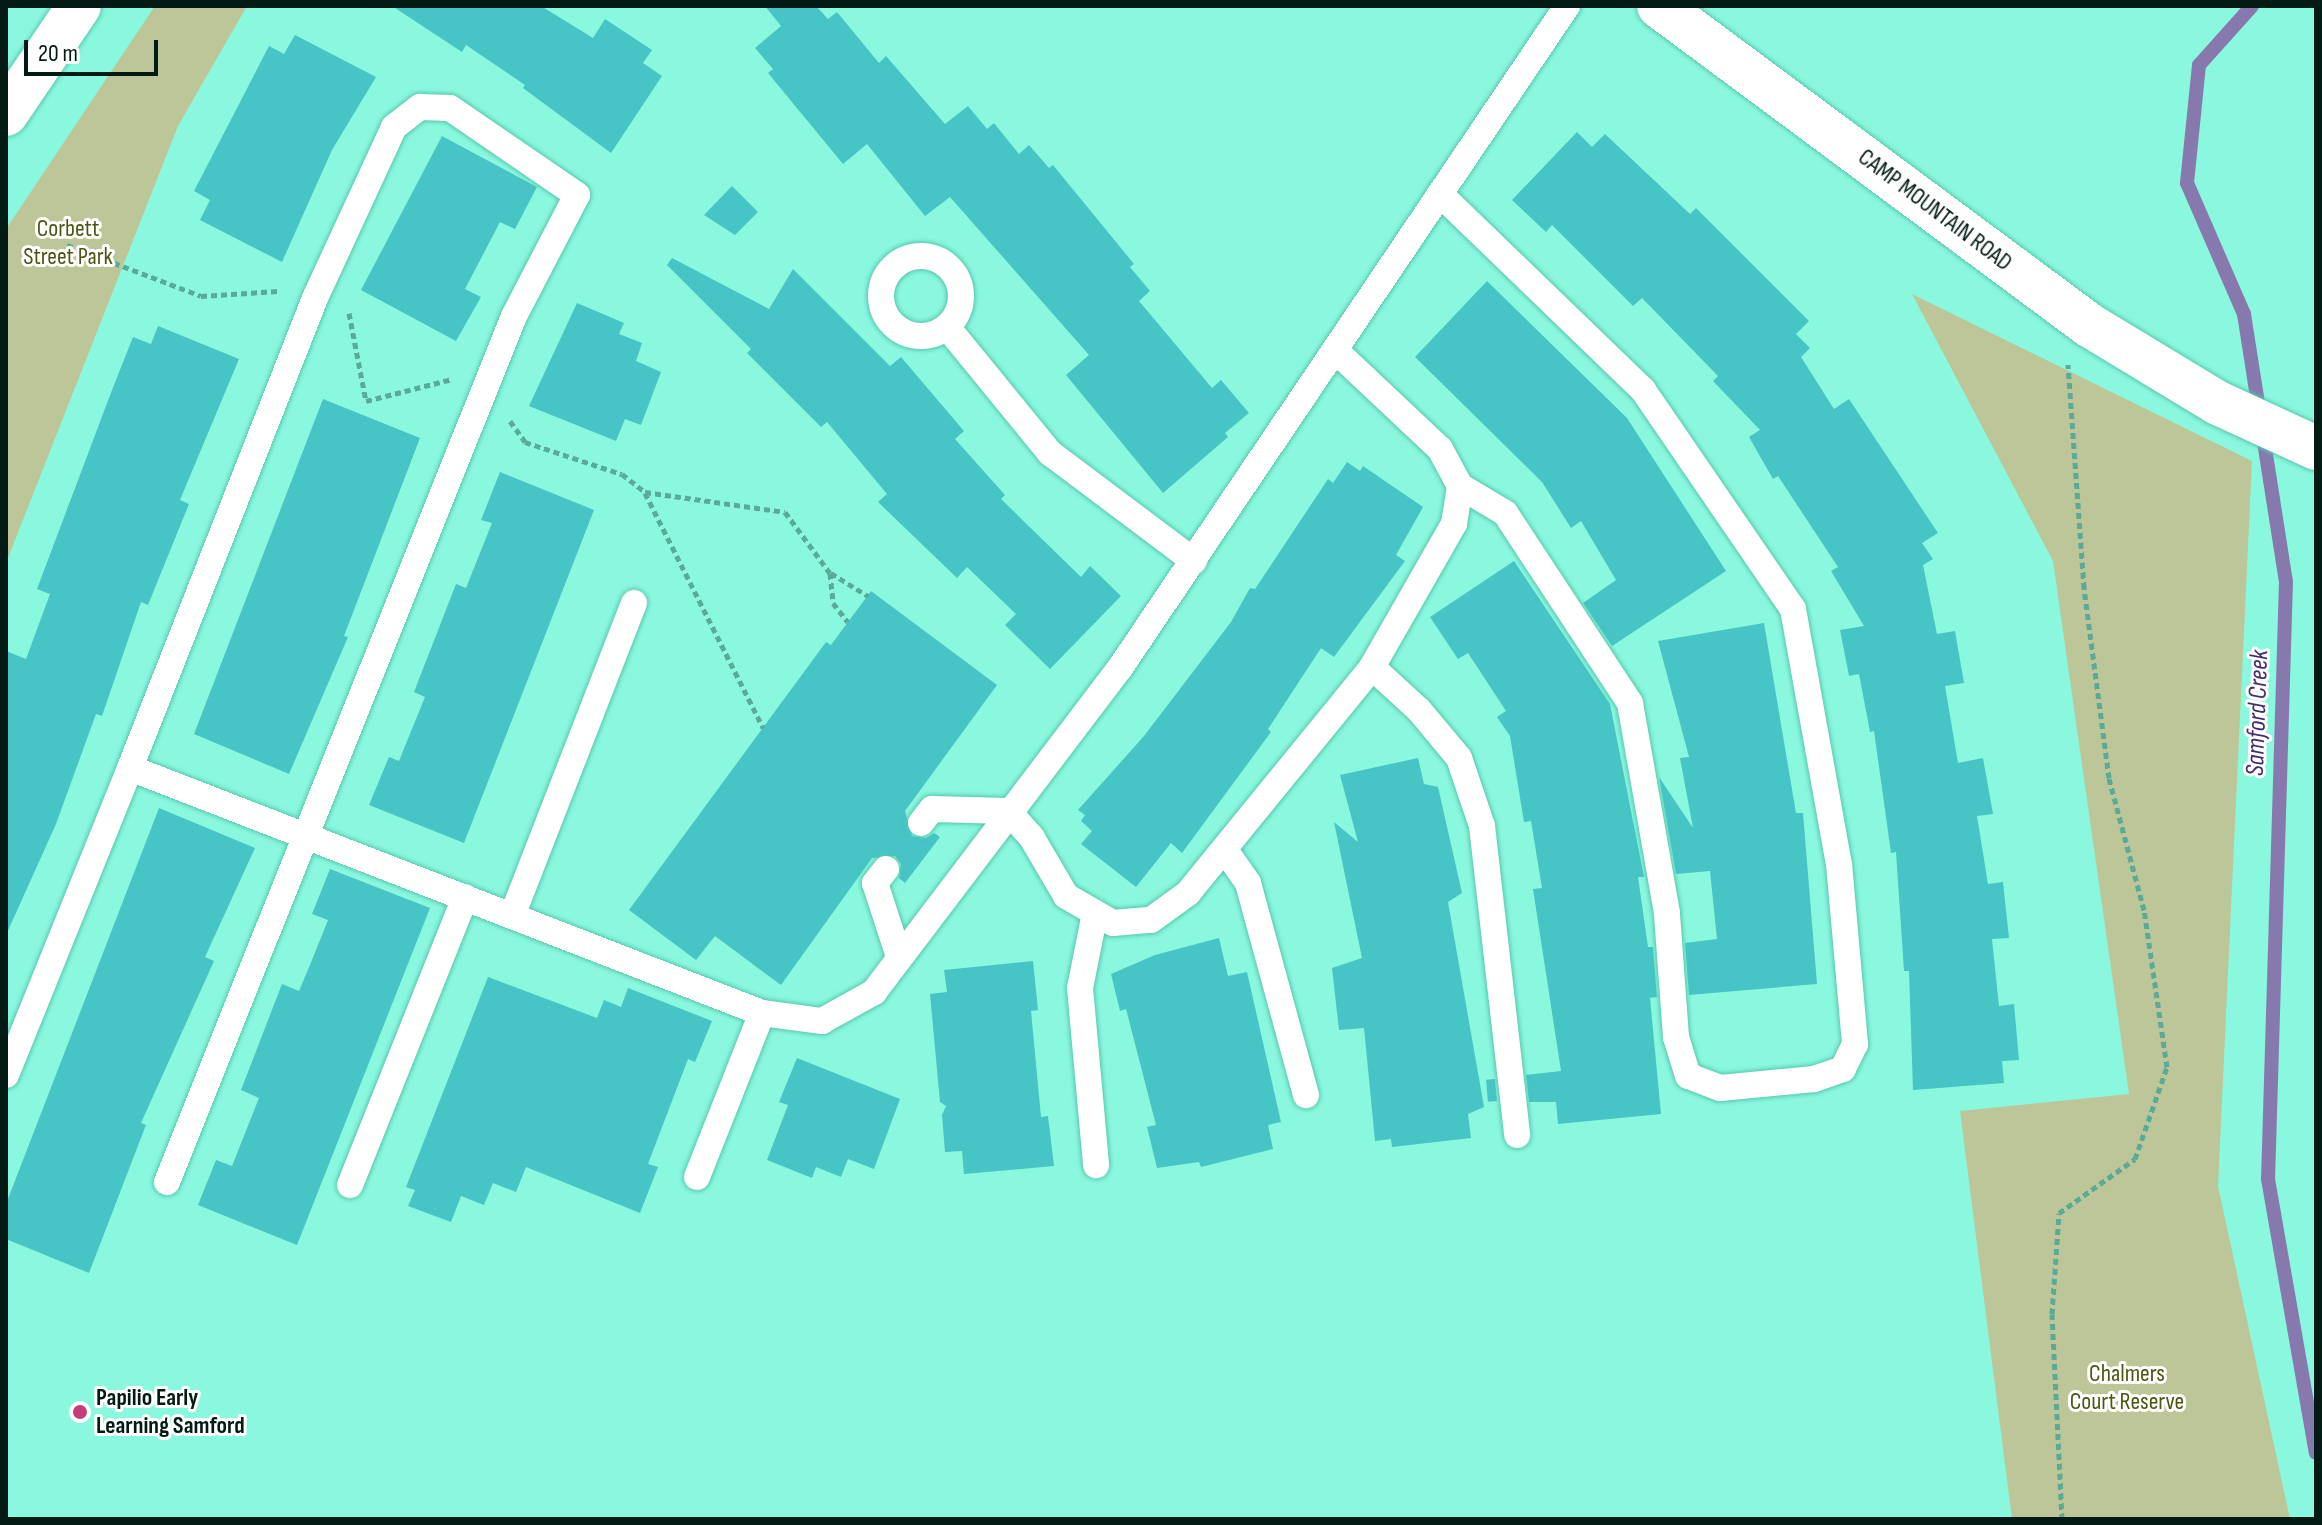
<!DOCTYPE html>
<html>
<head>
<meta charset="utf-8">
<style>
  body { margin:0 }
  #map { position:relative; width:2322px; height:1525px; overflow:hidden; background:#8af8de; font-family:"Sofia Sans Condensed",sans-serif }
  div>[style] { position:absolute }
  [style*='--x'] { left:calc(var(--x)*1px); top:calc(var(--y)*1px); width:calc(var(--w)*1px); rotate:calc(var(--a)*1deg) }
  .green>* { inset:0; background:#bdc698 }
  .stream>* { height:14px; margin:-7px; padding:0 7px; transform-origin:7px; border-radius:7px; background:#8779ae }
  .building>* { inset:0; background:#46c4c6; transform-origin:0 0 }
  .path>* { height:5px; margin-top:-2.5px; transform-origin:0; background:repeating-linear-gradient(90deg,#5aaa97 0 6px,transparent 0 10px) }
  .roads { filter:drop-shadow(0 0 2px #57c7af) drop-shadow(0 0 2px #57c7af) }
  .lane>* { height:26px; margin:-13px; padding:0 13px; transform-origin:13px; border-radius:13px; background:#fff }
  .lane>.ring { margin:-13px; padding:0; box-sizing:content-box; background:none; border:26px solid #fff; border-radius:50% }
  .secondary>* { height:44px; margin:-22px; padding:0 22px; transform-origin:22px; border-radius:22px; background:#fff }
  .primary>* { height:44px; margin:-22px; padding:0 22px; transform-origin:22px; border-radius:22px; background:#fff }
  .dots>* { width:22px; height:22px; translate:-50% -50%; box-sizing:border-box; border:4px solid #fff; border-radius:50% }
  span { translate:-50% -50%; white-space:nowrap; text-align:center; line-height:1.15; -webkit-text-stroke:6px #fff; paint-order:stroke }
  .street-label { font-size:24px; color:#031a15 }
  .park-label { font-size:24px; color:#4d5512 }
  .poi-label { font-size:24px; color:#031a15; font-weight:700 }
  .left { translate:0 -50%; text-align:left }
  .water-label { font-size:26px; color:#432c6e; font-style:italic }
  .frame { position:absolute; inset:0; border:8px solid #031a15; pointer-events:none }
  .scale { position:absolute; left:24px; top:40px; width:134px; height:36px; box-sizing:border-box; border:4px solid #031a15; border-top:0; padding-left:10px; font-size:24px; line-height:28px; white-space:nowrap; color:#031a15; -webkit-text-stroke:6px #fff; paint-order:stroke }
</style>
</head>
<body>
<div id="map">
  <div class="green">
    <div style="clip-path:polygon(155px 6px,247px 6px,178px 126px,6px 563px,6px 229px)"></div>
    <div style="clip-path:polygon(1912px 294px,2252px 461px,2218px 1186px,2290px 1519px,2012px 1519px,1960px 1111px,2129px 1094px,2053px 561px)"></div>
  </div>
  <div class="stream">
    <div style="--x:2252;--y:6;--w:79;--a:131.9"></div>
    <div style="--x:2199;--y:65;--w:119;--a:95.8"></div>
    <div style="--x:2187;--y:183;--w:143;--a:66.5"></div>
    <div style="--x:2244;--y:314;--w:270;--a:81.1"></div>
    <div style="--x:2286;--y:581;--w:598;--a:91.72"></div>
    <div style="--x:2268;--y:1179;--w:278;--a:80.1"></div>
  </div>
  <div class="building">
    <div style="clip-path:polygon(392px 6px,541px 6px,593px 38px,605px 19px,652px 50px,643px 63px,662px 76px,611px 153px,523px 88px,525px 85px,466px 45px,462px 52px)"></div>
    <div style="clip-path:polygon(765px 6px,816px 6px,828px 19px,837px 12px,879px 63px,886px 56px,945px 124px,968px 106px,987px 129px,994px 123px,1019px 154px,1029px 145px,1049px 168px,1053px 165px,1134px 264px,1130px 267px,1150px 291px,1139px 301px,1212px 388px,1221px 380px,1249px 413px,1225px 433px,1228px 437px,1163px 493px,1066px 375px,1089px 355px,950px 197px,925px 216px,867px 144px,843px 164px,768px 73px,773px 69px,755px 48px,781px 26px)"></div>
    <div style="clip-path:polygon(295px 35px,376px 77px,332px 150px,282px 262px,200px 220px,210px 200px,194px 191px,269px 46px,284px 54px)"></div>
    <div style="clip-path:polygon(1577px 132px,1592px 147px,1605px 134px,1690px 214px,1696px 208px,1809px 321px,1796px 334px,1810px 348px,1801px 357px,1834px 409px,1849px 399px,1938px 533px,1922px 543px,1933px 559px,1923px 565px,1937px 634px,1955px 631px,1964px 683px,1945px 686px,1958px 763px,1983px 758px,1993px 814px,1977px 816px,1988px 884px,2003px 882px,2009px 938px,1992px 939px,1999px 1006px,2014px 1004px,2019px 1060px,2002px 1061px,2004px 1083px,1913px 1090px,1909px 971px,1904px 971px,1896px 852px,1891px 853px,1874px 731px,1870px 732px,1859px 674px,1849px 676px,1840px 630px,1864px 626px,1831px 571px,1838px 567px,1778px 476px,1773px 479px,1749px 437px,1760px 430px,1713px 381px,1718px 376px,1642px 298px,1633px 306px,1552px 225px,1546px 232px,1512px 200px)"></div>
    <div style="clip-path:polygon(442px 136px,537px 187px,515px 229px,500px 222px,465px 289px,481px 297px,456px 341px,361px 290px)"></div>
    <div style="clip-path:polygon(732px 186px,758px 212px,735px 235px,704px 215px)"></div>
    <div style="clip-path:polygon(672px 258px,769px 309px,793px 269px,890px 366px,901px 357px,964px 431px,955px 439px,1005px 495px,1001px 499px,1081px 577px,1090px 566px,1121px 596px,1050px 669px,1005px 625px,1016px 614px,967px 567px,957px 578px,878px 502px,887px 494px,827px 422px,821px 427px,747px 353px,751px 349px,667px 265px)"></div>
    <div style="clip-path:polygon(1487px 281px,1627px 418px,1726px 571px,1612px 646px,1583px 603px,1616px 580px,1581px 521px,1571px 528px,1542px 482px,1415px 357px)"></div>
    <div style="clip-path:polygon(577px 303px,624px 323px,619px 334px,642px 343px,636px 361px,661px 372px,641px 425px,625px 419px,616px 441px,529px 406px)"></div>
    <div style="clip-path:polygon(158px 326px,239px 359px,180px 500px,189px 504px,148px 605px,141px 602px,102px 716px,96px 714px,56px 824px,6px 935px,6px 651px,26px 659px,50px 594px,37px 589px,112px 390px,133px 337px,151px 344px)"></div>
    <div style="clip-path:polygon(323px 399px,420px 438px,344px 636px,348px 637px,289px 774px,194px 734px)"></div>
    <div style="clip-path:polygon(1347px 462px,1360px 471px,1363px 466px,1423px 507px,1396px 555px,1405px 561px,1334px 657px,1321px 648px,1268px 729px,1271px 732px,1182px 853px,1171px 843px,1136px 887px,1081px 844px,1092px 831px,1081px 821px,1085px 815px,1078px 810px,1144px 736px,1231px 622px,1250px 588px,1255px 589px,1328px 479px,1333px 483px)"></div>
    <div style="clip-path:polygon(500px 472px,594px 510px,464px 843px,369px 805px,389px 757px,399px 761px,425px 697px,414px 692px,456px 584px,466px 588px,492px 523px,481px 520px)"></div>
    <div style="clip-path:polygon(1514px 561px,1610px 704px,1644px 877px,1638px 877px,1648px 947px,1653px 947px,1657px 997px,1650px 998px,1661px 1114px,1558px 1124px,1556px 1102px,1529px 1102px,1526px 1075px,1561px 1071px,1533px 889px,1542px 888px,1531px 821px,1524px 822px,1510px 736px,1497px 717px,1506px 711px,1468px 653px,1458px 659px,1430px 617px)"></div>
    <div style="clip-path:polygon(871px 591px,997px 685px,905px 811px,912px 836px,926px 838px,934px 833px,940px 837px,905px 883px,899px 878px,901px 864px,895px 856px,872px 858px,781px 985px,715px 936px,696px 960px,629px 910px,826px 642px,831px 645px)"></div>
    <div style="clip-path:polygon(1764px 623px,1796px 813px,1803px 813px,1817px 984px,1689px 995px,1685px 943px,1717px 939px,1710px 871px,1676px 874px,1659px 777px,1693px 828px,1680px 758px,1689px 757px,1658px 641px)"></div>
    <div style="clip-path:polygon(1418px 758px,1424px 784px,1438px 787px,1462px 893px,1448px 902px,1484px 1107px,1468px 1114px,1471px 1138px,1392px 1147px,1391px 1139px,1375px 1141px,1364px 1028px,1339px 1030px,1332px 968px,1362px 958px,1334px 822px,1358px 842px,1340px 775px)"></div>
    <div style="clip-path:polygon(159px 808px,255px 848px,205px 957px,214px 961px,141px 1123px,146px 1125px,89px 1273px,6px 1239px,6px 1204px)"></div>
    <div style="clip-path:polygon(330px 869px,430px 908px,297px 1245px,198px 1205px,216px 1160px,232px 1166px,259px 1098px,241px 1090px,282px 984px,299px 991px,312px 960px,328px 920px,312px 914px)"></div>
    <div style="clip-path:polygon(1219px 938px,1228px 976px,1247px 972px,1281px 1122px,1268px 1125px,1273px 1149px,1201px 1167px,1199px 1162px,1157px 1168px,1147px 1127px,1156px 1125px,1126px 1009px,1120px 1011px,1111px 974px,1155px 955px)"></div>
    <div style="clip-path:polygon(1033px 961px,1038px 1010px,1031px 1011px,1041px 1117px,1048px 1116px,1054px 1166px,964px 1174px,962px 1151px,945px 1152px,942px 1115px,946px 1106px,940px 1102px,930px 994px,947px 992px,944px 970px)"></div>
    <div style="clip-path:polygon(488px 977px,597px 1018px,604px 1000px,621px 1007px,628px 988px,712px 1021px,695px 1062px,688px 1059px,648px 1164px,658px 1167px,640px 1213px,526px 1167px,516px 1192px,493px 1183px,484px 1205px,461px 1196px,451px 1222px,408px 1206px,415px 1190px,406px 1187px)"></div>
    <div style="clip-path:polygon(797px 1058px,900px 1099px,874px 1169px,848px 1159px,841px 1177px,816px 1167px,812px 1178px,767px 1160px,788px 1105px,779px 1102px)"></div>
    <div style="left:1495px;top:1079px;width:22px;height:9px;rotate:85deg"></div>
  </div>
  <div class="path">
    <div style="--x:67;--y:245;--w:143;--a:20.8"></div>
    <div style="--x:201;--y:296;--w:78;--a:-3.7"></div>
    <div style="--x:349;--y:313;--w:90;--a:79.1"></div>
    <div style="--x:366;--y:401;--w:89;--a:-14.3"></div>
    <div style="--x:510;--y:421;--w:26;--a:54"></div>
    <div style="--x:525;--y:442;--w:102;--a:18.3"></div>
    <div style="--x:622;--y:474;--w:29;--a:38"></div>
    <div style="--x:645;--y:492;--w:141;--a:8.1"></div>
    <div style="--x:785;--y:512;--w:76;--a:53.6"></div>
    <div style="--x:830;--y:573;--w:30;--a:84"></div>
    <div style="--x:833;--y:603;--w:24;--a:52"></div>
    <div style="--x:645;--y:493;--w:263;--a:63.3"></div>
    <div style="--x:831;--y:573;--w:44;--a:31.9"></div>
    <div style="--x:2062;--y:1519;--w:205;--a:-92.8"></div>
    <div style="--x:2052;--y:1314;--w:101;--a:-86"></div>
    <div style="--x:2059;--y:1213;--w:93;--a:-35.4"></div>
    <div style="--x:2135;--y:1159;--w:97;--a:-70.8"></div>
    <div style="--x:2167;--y:1067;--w:159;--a:-98.3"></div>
    <div style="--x:2144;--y:910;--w:137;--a:-104.9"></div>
    <div style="--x:2109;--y:778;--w:192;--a:-97.5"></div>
    <div style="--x:2084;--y:588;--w:224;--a:-94.1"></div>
  </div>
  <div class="roads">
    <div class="lane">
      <div style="--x:1440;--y:194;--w:282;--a:44"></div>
      <div style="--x:1643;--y:390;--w:265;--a:55.6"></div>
      <div style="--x:1793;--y:609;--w:259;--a:79.8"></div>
      <div style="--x:1839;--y:864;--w:181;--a:84.9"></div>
      <div style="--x:1855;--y:1044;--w:28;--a:116"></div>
      <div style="--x:1843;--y:1069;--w:31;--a:161"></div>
      <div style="--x:1814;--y:1079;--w:94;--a:174.5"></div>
      <div style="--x:1720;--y:1088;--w:34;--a:-159"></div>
      <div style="--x:1688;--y:1076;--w:41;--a:-107.1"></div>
      <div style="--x:1676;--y:1037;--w:124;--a:-94.2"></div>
      <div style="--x:1667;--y:913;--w:213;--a:-100"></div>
      <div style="--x:1630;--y:703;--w:227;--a:-123.3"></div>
      <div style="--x:1505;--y:513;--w:52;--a:-149"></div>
      <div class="ring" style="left:881px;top:256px;width:54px;height:54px"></div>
      <div style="--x:948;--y:328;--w:161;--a:50.8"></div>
      <div style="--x:1050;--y:453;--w:180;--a:36.9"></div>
      <div style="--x:1372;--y:667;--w:64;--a:42.5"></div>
      <div style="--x:1419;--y:710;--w:62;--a:50.2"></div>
      <div style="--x:1459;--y:758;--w:72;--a:71.3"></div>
      <div style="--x:1482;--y:826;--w:311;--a:83.5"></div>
      <div style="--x:130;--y:768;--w:505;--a:-68.51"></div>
      <div style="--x:315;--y:298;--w:188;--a:-65.2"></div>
      <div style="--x:394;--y:127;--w:33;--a:-38"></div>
      <div style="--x:420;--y:107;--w:30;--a:2"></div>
      <div style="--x:450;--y:108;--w:154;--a:34.4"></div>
      <div style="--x:577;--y:195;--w:136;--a:117.5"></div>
      <div style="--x:514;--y:316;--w:933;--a:111.84"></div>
      <div style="--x:921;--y:823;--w:18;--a:-52"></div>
      <div style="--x:932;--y:809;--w:76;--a:1.5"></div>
      <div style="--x:1008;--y:811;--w:36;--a:48"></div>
      <div style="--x:1032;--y:838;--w:67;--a:59.6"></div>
      <div style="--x:1066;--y:896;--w:54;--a:29.9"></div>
      <div style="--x:1113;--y:923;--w:38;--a:-5"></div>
      <div style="--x:1151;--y:920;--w:46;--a:-36.1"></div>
      <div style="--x:1188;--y:893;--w:291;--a:-50.8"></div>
      <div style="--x:1372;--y:667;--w:165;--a:-60.2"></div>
      <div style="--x:1454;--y:524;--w:38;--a:-81"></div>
      <div style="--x:1460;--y:486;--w:42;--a:-118.4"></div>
      <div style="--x:1440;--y:449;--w:143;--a:-136.7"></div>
      <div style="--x:1225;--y:850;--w:40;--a:55.1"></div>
      <div style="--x:1248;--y:883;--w:220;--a:74.7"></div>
      <div style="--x:886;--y:869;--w:18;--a:128"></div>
      <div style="--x:875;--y:883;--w:78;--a:72"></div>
      <div style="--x:1095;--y:913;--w:76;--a:101.3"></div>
      <div style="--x:1080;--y:988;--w:178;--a:84.8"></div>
      <div style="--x:512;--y:916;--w:336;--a:-68.7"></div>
      <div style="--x:6;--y:1075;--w:331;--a:-68"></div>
      <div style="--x:130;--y:768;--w:678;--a:21.19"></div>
      <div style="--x:762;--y:1013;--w:61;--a:7.6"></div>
      <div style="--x:822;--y:1021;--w:60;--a:-29.1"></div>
      <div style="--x:874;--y:992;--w:407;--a:-52.8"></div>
      <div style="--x:1120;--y:668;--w:799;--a:-55.97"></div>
      <div style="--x:697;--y:1177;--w:176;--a:-68.4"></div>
      <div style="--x:350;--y:1185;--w:310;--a:-68.2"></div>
    </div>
    <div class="secondary">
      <div style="--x:1659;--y:6;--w:535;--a:36.57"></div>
      <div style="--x:2089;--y:325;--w:151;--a:31.2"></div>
      <div style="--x:2218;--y:403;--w:108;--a:24.7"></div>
    </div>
    <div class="primary">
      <div style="--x:6;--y:114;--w:130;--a:-55.9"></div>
    </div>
  </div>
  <div class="dots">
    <div style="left:80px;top:1412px;background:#c53d7b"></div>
  </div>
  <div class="street-label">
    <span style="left:1935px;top:210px;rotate:37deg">CAMP MOUNTAIN ROAD</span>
  </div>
  <div class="park-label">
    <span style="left:68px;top:243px">Corbett<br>Street Park</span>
    <span style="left:2127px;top:1388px">Chalmers<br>Court Reserve</span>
  </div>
  <div class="poi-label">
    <span class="left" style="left:96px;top:1412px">Papilio Early<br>Learning Samford</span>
  </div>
  <div class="water-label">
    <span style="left:2258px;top:713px;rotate:-88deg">Samford Creek</span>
  </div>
  <div class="frame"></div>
  <div class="scale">20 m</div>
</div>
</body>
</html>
